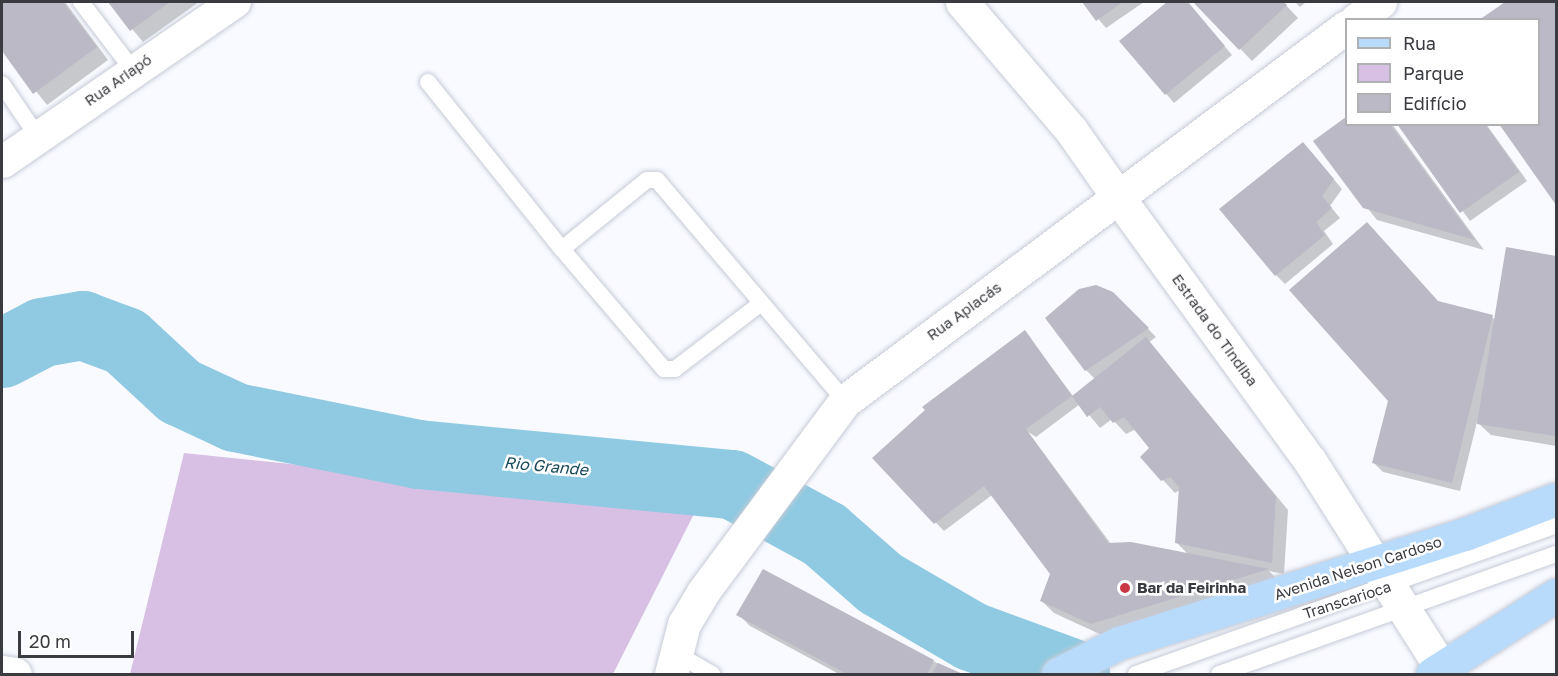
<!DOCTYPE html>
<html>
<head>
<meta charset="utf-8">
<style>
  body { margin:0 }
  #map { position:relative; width:1558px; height:676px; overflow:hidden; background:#f8faff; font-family:"Golos Text",sans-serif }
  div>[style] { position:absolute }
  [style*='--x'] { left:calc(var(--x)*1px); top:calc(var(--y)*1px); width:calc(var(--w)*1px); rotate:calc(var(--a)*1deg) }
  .green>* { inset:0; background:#d8c0e4 }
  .shadow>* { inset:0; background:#0003 }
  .river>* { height:69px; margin:-34.5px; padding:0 34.5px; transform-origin:34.5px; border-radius:34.5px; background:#8fcae2 }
  .building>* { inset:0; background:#bab9c5 }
  .roads { filter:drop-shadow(0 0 2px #c6cad6) drop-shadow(0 0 2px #c6cad6) }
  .service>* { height:16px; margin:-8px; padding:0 8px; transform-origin:8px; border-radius:8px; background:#fff }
  .minor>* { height:32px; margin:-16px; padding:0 16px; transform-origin:16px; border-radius:16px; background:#fff }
  .tertiary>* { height:33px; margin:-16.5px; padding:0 16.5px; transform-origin:16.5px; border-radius:16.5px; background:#fff }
  .secondary>* { height:33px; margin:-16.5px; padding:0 16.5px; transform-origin:16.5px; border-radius:16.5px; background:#fff }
  .primary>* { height:33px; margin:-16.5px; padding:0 16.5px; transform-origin:16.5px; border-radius:16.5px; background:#b9dbfb }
  .dots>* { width:16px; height:16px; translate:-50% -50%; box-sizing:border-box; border:3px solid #fff; border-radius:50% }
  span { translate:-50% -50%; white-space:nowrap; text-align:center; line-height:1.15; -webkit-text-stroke:5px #fff; paint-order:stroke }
  .street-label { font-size:15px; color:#3a3b40 }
  .poi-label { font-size:15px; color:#3a3b40; font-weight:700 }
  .left { translate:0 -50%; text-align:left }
  .water-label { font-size:16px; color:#1a4b5c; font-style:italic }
  .frame { position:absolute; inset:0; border:3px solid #3a3b40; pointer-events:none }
  .legend { position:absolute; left:1345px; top:18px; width:195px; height:108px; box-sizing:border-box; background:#fff; border:2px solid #b0b1b3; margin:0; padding:8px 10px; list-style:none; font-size:18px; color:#3a3b40 }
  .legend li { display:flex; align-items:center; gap:12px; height:30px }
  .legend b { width:30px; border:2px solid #b0b1b3 }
  .scale { position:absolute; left:18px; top:631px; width:116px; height:27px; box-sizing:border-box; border:3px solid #3a3b40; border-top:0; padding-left:8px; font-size:18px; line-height:21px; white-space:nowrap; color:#3a3b40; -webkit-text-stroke:4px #fff; paint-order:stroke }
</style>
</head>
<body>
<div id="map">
  <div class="green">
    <div style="clip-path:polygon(184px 453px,698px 506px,613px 674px,130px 674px)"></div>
  </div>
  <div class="shadow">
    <div style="clip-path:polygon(2px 2px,65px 2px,108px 60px,47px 105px,2px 48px)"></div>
    <div style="clip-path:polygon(110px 2px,199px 2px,143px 42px)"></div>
    <div style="clip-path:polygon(1084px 2px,1144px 2px,1106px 28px)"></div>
    <div style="clip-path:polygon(1169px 2px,1187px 2px,1232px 55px,1174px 103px,1121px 41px)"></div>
    <div style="clip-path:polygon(1195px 2px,1283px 2px,1298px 18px,1252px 61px)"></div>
    <div style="clip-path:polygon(1295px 2px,1306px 2px,1300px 7px)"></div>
    <div style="clip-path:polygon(1507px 2px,1556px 2px,1556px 203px,1501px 124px,1538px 124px,1538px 20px,1482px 20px)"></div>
    <div style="clip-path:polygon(1346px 119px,1346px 124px,1392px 124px,1484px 250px,1377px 220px,1315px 142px)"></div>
    <div style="clip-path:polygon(1399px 124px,1486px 124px,1527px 181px,1470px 221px)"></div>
    <div style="clip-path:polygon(1311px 152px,1342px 189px,1330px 206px,1340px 218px,1324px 231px,1333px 244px,1285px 284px,1276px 275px)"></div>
    <div style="clip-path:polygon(1507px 249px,1556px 257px,1556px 446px,1491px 435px,1477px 422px,1460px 491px,1383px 472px,1374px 463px,1438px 303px,1496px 319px)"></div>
    <div style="clip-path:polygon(evenodd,1113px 293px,1156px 337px,1149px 342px,1288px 510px,1284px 574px,1269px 571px,1279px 582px,1104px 636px,1054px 613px,1041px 600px,1051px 573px,992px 495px,944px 531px,874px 459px,1025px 332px,1073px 396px,1095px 379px,1086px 370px,1113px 293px,1080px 404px,1100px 428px,1112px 419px,1126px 434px,1136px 429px,1151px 448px,1163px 480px,1175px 493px,1180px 490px,1177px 543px,1189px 555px,1111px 544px,1028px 432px,1036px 437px,1080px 404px)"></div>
    <div style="clip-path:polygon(738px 614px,933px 661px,960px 674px,839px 674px,750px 626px)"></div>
  </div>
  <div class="river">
    <div style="--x:2;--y:353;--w:45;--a:-27.7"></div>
    <div style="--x:42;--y:332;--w:41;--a:-9.9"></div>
    <div style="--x:82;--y:325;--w:46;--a:20.4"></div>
    <div style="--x:125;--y:341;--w:74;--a:42.8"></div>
    <div style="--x:179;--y:391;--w:62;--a:24.9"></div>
    <div style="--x:235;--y:417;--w:187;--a:11.4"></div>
    <div style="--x:418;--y:454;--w:315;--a:5.5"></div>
    <div style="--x:732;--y:484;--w:105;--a:28.5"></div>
    <div style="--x:824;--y:534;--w:74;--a:41.2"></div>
    <div style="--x:880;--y:583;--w:105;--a:30.2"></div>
    <div style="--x:971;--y:636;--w:111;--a:20.1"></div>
  </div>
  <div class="building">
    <div style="clip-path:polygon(2px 2px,63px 2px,97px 47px,33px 94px,2px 51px)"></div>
    <div style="clip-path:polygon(108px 2px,170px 2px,130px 31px)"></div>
    <div style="clip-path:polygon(1082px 2px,1123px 2px,1096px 21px)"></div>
    <div style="clip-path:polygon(1167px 2px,1188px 2px,1225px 46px,1165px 95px,1119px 41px)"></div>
    <div style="clip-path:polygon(1193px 2px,1284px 2px,1287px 5px,1239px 50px)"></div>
    <div style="clip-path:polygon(1505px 2px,1556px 2px,1556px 205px,1499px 124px,1538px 124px,1538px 20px,1479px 20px)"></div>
    <div style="clip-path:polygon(1346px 117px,1346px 124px,1390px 124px,1475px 240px,1363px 208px,1313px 141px)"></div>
    <div style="clip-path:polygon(1397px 124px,1485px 124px,1519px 172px,1460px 213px)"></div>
    <div style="clip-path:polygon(1303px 142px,1334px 179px,1322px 196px,1332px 208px,1316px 222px,1325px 235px,1275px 276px,1219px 209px)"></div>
    <div style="clip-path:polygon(1367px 222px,1438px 301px,1493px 315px,1452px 483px,1372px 463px,1388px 401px,1289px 290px)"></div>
    <div style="clip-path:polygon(1506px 247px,1556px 256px,1556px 436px,1477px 424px)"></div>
    <div style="clip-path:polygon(1096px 285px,1113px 292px,1149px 328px,1085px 371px,1045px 318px,1079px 289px)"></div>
    <div style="clip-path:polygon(1025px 330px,1072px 396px,1026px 429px,1108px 543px,1131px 542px,1269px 569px,1091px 624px,1040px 601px,1050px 574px,984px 486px,934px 524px,872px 458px,925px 410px,922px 407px)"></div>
    <div style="clip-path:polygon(1146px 337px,1276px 497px,1272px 563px,1175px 543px,1179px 487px,1170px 477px,1161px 481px,1140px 457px,1149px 448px,1124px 417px,1113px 423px,1100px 407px,1087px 417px,1072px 396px)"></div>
    <div style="clip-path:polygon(763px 569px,934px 660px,927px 674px,847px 674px,736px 615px)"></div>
    <div style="clip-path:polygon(938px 663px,963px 674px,932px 674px)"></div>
  </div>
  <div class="roads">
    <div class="service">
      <div style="--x:81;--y:2;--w:84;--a:52.7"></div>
      <div style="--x:428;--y:82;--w:214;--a:51.3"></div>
      <div style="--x:2;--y:84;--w:64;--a:55.8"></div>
      <div style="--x:760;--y:304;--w:107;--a:142.6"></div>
      <div style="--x:675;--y:369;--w:11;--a:180"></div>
      <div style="--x:664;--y:369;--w:157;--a:-130.4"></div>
      <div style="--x:562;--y:249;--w:109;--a:-39.1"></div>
      <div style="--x:647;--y:180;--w:10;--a:0"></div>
      <div style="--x:657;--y:180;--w:290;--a:49.6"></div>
      <div style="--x:675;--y:653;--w:43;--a:29.6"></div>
      <div style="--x:1136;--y:674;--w:446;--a:-19.5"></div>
      <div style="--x:1219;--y:674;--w:358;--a:-19.6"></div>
    </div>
    <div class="minor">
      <div style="--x:3;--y:162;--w:282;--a:-34.6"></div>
    </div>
    <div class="tertiary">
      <div style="--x:962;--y:2;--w:168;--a:49.6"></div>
      <div style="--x:1071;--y:130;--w:82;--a:55"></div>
    </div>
    <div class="secondary">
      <div style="--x:1356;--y:20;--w:30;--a:-37"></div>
      <div style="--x:1118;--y:197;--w:326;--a:54"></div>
      <div style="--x:1310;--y:461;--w:252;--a:57.6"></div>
      <div style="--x:2;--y:672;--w:13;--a:9"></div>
      <div style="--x:671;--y:674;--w:52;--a:-75.4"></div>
      <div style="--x:684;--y:624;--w:37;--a:-59"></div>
      <div style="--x:703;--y:592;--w:238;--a:-53.4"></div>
      <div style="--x:845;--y:401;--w:625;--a:-36.74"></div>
    </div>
    <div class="primary">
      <div style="--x:1058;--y:674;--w:68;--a:-26.9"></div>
      <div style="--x:1119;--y:643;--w:363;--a:-17.5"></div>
      <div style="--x:1465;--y:534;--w:97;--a:-21"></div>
      <div style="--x:1432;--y:674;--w:147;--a:-32.5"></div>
    </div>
  </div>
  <div class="dots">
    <div style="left:1125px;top:588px;background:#c83843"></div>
  </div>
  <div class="street-label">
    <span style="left:118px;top:80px;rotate:-35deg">Rua Ariapó</span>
    <span style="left:964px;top:311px;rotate:-36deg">Rua Apiacás</span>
    <span style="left:1215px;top:330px;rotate:54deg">Estrada do Tindiba</span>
    <span style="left:1358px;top:568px;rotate:-18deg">Avenida Nelson Cardoso</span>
    <span style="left:1347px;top:600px;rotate:-18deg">Transcarioca</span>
  </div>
  <div class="poi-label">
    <span class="left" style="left:1137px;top:588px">Bar da Feirinha</span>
  </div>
  <div class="water-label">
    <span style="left:546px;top:466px;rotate:5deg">Rio Grande</span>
  </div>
  <div class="frame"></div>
  <ul class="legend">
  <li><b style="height:8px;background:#b9dbfb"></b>Rua</li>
  <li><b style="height:16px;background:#d8c0e4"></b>Parque</li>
  <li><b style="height:16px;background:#bab9c5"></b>Edifício</li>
  </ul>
  <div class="scale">20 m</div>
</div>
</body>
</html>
